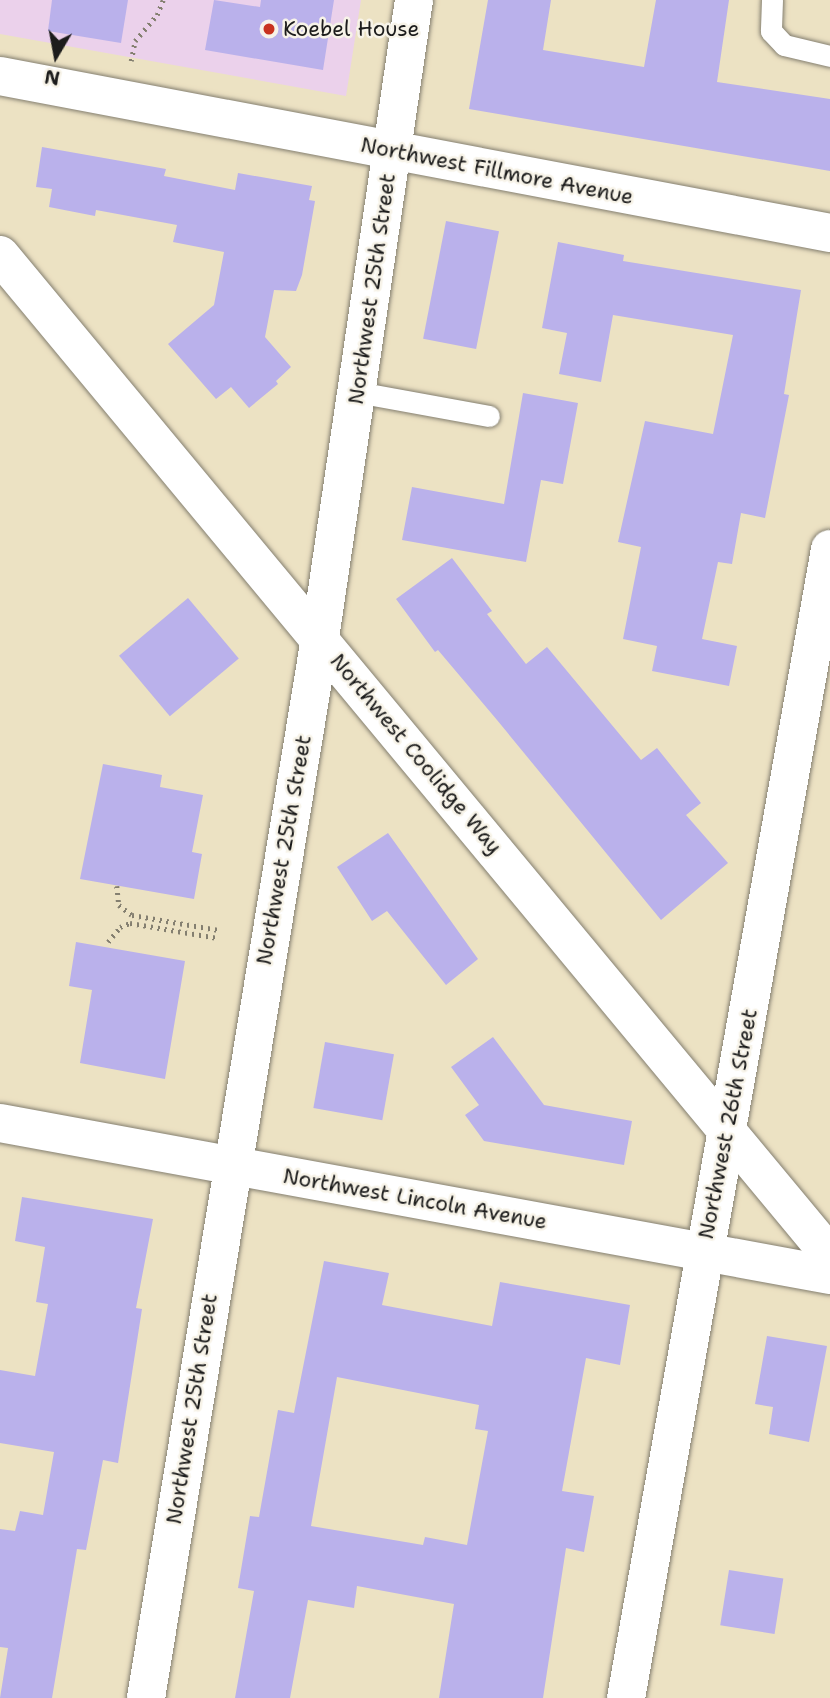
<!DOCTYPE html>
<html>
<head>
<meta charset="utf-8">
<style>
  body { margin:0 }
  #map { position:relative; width:830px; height:1698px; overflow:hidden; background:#ece2c3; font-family:"Shantell Sans",sans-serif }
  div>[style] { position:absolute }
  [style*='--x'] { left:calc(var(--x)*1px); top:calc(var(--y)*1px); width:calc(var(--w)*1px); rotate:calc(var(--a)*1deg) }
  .built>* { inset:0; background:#ebd1eb }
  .building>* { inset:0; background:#bab1eb; transform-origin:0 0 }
  .path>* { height:4.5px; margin-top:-2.25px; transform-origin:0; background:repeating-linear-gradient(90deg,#847f70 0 2px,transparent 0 7px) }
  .roads { filter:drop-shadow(0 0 2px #847f70) drop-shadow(0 0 2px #847f70) }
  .service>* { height:21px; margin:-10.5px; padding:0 10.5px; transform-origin:10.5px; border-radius:10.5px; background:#fff }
  .minor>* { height:38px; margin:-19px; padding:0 19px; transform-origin:19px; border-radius:19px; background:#fff }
  .dots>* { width:19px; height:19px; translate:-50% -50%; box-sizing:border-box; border:4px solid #f7f3e8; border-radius:50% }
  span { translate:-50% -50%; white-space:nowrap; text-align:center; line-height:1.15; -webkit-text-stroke:5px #f7f3e8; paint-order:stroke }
  .poi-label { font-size:21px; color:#1c1c1c }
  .left { translate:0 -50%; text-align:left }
  .street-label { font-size:21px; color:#1c1c1c }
  .north { position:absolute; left:21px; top:21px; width:70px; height:70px; -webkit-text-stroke:5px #f7f3e8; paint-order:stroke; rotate:190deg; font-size:19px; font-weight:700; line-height:28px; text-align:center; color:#1c1c1c }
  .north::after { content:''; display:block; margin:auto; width:24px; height:32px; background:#1c1c1c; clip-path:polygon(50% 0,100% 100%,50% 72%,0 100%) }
</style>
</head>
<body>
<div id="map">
  <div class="built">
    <div style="clip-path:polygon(0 0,361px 0,346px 96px,0 34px)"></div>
  </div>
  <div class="building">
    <div style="clip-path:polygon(52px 0,128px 0,121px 43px,48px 31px)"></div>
    <div style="clip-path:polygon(214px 0,260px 7px,261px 0,334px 0,323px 70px,205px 50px)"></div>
    <div style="clip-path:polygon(488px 0,551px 0,543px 50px,644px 67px,656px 0,729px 0,717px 82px,830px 99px,830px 171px,469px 109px)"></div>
    <div style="clip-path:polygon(42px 147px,166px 169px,164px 176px,235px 190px,238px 173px,312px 186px,309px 200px,315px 201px,302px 275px,296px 291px,274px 290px,265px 337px,291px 367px,276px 381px,278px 384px,249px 408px,231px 387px,216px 399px,168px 344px,214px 305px,224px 252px,173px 242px,177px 225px,96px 210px,95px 216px,49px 207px,52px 189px,36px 187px)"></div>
    <div style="left:446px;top:221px;width:54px;height:120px;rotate:11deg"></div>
    <div style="clip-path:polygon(558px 242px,624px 255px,623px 261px,801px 290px,784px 394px,789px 395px,765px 518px,741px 513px,732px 564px,718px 562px,702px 639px,737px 646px,729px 686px,652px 671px,657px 646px,623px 639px,641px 547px,618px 542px,645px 421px,713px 434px,733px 335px,613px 315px,601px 382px,559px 374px,567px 333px,542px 328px)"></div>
    <div style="clip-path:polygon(523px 393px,578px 403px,563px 484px,541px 480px,526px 562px,402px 540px,412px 487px,504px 504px)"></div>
    <div style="clip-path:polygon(452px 558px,492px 611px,487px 614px,526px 664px,547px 647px,641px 760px,657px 748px,701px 803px,686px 815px,728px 863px,661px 920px,497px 720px,438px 650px,435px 652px,396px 599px)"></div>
    <div style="left:188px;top:598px;width:79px;height:90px;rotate:50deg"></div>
    <div style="clip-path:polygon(103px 764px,162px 775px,160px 787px,203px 795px,192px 852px,202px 854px,194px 899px,80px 879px)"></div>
    <div style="clip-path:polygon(388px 833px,478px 959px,446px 985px,387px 911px,372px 921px,337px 867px)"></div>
    <div style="clip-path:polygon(76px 942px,185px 961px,165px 1079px,80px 1063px,92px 990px,69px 986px)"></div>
    <div style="clip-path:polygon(493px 1037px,544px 1105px,632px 1121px,624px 1165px,484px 1141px,465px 1115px,479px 1105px,451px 1067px)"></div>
    <div style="left:325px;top:1042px;width:70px;height:67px;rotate:10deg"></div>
    <div style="clip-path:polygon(22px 1197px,153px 1219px,136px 1308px,142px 1309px,118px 1463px,103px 1460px,86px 1550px,77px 1549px,52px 1698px,0 1698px,8px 1648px,0 1647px,0 1529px,15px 1531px,20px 1511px,43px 1515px,54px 1452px,0 1443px,0 1370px,35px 1376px,48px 1304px,36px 1302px,45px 1247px,15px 1241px)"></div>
    <div style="clip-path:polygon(evenodd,324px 1261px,389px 1273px,382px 1305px,492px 1326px,500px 1282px,630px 1305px,620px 1365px,586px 1358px,562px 1491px,594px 1496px,584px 1552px,566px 1548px,543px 1698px,439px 1698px,454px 1604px,357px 1586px,354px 1608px,308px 1600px,290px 1698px,235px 1698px,254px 1591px,238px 1588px,250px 1516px,259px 1517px,278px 1410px,294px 1413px,324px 1261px,337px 1377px,479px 1405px,475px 1429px,488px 1431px,467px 1545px,425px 1537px,423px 1545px,311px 1526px,337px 1377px)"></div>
    <div style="clip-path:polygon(767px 1336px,827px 1346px,809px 1442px,769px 1434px,773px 1407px,755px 1404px)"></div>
    <div style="left:729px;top:1570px;width:55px;height:56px;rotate:9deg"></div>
  </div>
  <div class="path">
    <div style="--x:131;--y:61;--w:20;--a:-79"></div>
    <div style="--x:135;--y:41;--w:34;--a:-50"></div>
    <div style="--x:157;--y:15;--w:16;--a:-68"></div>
    <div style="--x:117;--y:886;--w:19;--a:84"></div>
    <div style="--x:119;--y:905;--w:16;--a:38"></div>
    <div style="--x:132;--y:915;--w:88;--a:9.8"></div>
    <div style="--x:108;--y:942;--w:19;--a:-51"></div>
    <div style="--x:120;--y:927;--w:11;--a:-22"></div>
    <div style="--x:130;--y:923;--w:89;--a:9.7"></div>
  </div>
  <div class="roads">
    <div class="service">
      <div style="--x:772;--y:0;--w:31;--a:92"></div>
      <div style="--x:771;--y:31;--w:19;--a:47"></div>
      <div style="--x:784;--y:45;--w:47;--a:13.4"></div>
      <div style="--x:357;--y:392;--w:134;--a:10.3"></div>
    </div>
    <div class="minor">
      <div style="--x:0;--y:76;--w:845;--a:10.71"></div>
      <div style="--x:0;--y:255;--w:1300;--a:50.31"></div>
      <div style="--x:0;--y:1123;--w:844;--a:10.38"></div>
      <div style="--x:146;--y:1698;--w:1074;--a:-80.68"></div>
      <div style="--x:320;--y:638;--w:645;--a:-81.62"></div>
      <div style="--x:626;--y:1698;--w:1167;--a:-79.93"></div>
    </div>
  </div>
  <div class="dots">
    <div style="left:269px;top:29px;background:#c8321e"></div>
  </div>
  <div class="poi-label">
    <span class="left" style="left:283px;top:29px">Koebel House</span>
  </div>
  <div class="street-label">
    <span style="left:497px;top:171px;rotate:11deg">Northwest Fillmore Avenue</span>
    <span style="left:372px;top:289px;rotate:-82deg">Northwest 25th Street</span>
    <span style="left:416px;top:754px;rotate:50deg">Northwest Coolidge Way</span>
    <span style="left:284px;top:850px;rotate:-80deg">Northwest 25th Street</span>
    <span style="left:728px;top:1124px;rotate:-79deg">Northwest 26th Street</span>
    <span style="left:415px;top:1199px;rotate:10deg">Northwest Lincoln Avenue</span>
    <span style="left:192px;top:1409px;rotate:-81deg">Northwest 25th Street</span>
  </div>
  <div class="north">N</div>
</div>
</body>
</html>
